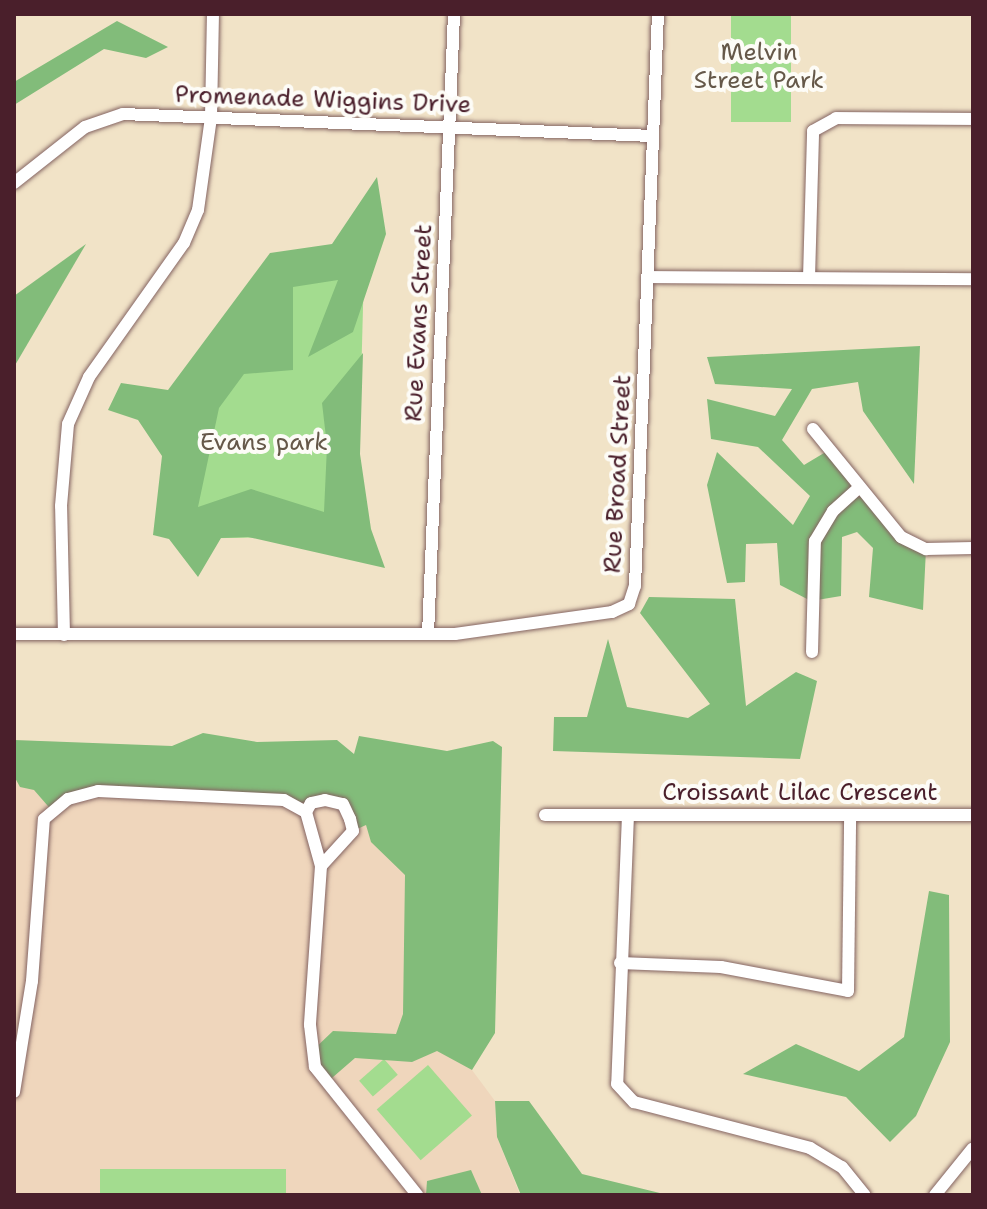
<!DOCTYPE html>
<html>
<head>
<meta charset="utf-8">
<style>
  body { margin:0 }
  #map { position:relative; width:987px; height:1209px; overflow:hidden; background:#f1e3c7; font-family:"Shantell Sans",sans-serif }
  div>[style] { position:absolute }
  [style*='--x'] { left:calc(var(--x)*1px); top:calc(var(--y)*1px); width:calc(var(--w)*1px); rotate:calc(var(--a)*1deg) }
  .built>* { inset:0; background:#efd6bc }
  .green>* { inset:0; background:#a3dc8f; transform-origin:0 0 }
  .forest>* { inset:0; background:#82bc7a }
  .roads { filter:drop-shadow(0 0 2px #846462) drop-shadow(0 0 2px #846462) }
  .minor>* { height:12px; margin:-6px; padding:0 6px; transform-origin:6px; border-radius:6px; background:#fff }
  span { translate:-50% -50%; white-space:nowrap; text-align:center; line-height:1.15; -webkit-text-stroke:8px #fdfcf7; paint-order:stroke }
  .park-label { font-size:24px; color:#655849 }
  .street-label { font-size:24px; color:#4a1f2b }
  .frame { position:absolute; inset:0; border:16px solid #4a1f2b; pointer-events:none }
</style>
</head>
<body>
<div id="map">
  <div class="built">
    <div style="clip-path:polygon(14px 740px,339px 754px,415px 851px,449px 1039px,495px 1101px,497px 1137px,520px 1195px,14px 1195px)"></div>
  </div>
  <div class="green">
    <div style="left:731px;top:14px;width:60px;height:108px"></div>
    <div style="clip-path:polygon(364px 269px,357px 536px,169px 539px,182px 382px,283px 274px)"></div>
    <div style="left:384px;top:1059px;width:21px;height:33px;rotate:49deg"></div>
    <div style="left:428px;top:1065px;width:67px;height:68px;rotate:49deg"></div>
    <div style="left:100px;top:1169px;width:186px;height:26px"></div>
  </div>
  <div class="forest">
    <div style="clip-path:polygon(117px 21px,168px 47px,146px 58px,104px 49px,14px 105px,14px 82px)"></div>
    <div style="clip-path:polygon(377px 177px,386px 234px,353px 332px,308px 357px,338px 280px,293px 287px,293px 370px,244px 374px,219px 408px,198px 507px,251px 489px,324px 512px,327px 446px,322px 403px,363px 353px,360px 454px,371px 529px,385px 568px,248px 537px,221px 538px,198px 577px,169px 539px,153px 535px,162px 456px,138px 420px,108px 410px,121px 383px,168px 390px,270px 253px,332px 244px)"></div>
    <div style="clip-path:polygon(86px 244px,14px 367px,14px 296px)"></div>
    <div style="clip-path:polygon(920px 346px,914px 484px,863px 411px,858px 382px,812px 389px,782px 440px,804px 465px,829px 450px,901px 537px,926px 549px,923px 610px,869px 597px,873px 548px,857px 532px,842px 537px,841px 596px,811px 601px,780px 585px,777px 543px,746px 544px,745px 582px,727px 583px,707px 485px,717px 452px,793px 525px,810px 496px,758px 447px,711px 439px,707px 399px,775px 416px,792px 389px,715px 384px,707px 357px)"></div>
    <div style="clip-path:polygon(649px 597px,735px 599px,746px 706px,796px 672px,817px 681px,800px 759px,553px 751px,554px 717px,587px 717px,608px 639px,627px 707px,688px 718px,710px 704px,640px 613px)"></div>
    <div style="clip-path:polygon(203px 733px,257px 742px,337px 740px,354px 754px,359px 736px,447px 751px,493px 741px,502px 747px,495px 1033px,472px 1070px,437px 1051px,412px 1062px,355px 1058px,325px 1084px,311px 1052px,333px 1031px,396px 1034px,403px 1014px,405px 875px,371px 842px,366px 825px,353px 831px,343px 804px,325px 800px,306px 812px,284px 800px,98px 791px,54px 813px,34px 790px,20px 787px,14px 776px,14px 740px,172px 746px)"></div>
    <div style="clip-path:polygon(929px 891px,949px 895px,950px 1042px,916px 1116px,890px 1142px,846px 1097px,743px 1074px,796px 1044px,859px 1071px,904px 1037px)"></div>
    <div style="clip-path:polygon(495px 1101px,529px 1101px,582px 1174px,668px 1195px,521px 1195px,497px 1137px)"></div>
    <div style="clip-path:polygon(471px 1170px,482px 1195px,426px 1195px,427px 1181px)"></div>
  </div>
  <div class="roads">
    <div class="minor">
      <div style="--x:14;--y:183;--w:90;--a:-38.3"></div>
      <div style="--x:85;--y:127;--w:40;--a:-18.9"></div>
      <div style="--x:123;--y:114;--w:530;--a:2.38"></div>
      <div style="--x:647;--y:277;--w:326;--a:0.4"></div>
      <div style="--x:809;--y:278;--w:147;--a:-88.4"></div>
      <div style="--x:813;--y:131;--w:26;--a:-29"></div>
      <div style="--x:836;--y:118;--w:137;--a:0.4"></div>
      <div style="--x:813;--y:429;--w:139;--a:50.8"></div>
      <div style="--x:901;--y:537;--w:28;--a:26"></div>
      <div style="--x:926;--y:549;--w:47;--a:-1.2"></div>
      <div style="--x:14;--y:634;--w:441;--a:0"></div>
      <div style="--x:455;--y:634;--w:159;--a:-8"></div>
      <div style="--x:612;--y:612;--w:19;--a:-25"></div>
      <div style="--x:629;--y:604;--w:19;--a:-72"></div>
      <div style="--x:635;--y:586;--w:572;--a:-87.7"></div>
      <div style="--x:428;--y:634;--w:621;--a:-87.6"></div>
      <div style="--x:64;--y:635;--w:129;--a:-91.3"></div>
      <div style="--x:61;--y:506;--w:82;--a:-85.1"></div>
      <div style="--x:68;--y:424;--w:51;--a:-65.9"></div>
      <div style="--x:89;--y:377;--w:164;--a:-54.7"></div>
      <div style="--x:184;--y:243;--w:36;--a:-67"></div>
      <div style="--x:198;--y:210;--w:94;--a:-82"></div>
      <div style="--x:211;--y:117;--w:103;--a:-88.9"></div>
      <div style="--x:812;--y:652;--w:111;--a:-88.5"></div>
      <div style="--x:815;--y:541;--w:35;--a:-59"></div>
      <div style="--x:833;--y:511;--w:36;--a:-42"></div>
      <div style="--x:306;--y:812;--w:10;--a:-61"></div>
      <div style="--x:311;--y:803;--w:14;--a:-12"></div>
      <div style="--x:325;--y:800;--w:18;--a:13"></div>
      <div style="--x:343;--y:804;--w:17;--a:65"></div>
      <div style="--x:350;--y:819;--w:12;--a:76"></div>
      <div style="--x:353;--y:831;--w:47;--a:132.4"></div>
      <div style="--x:545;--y:815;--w:428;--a:0"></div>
      <div style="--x:628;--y:815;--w:269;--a:92.3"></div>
      <div style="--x:617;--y:1084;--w:25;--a:47"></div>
      <div style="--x:634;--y:1102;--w:182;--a:14.6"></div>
      <div style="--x:810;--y:1148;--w:37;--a:31"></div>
      <div style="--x:842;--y:1167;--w:36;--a:51"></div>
      <div style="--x:620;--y:963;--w:101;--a:2.3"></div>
      <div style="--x:721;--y:967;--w:129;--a:10.7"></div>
      <div style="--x:848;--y:991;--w:176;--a:-89.3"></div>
      <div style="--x:14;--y:1092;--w:112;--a:-80.8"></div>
      <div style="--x:32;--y:981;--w:162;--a:-85.8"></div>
      <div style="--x:44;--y:819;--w:31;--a:-40"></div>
      <div style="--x:68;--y:799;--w:31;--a:-15"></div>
      <div style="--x:98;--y:791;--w:186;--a:2.8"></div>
      <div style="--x:284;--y:800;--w:25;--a:29"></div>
      <div style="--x:306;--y:812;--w:56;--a:74.5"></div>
      <div style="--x:321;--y:866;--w:159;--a:94"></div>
      <div style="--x:310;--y:1025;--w:42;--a:83.2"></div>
      <div style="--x:315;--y:1067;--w:164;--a:51.4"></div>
      <div style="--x:935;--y:1195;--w:60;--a:-51"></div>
    </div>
  </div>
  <div class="park-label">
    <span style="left:759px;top:67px">Melvin<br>Street Park</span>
    <span style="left:264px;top:443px">Evans park</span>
  </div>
  <div class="street-label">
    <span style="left:323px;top:100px;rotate:2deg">Promenade Wiggins Drive</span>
    <span style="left:419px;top:323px;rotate:-87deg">Rue Evans Street</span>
    <span style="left:618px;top:474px;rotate:-87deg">Rue Broad Street</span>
    <span style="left:800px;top:793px">Croissant Lilac Crescent</span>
  </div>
  <div class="frame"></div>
</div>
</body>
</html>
